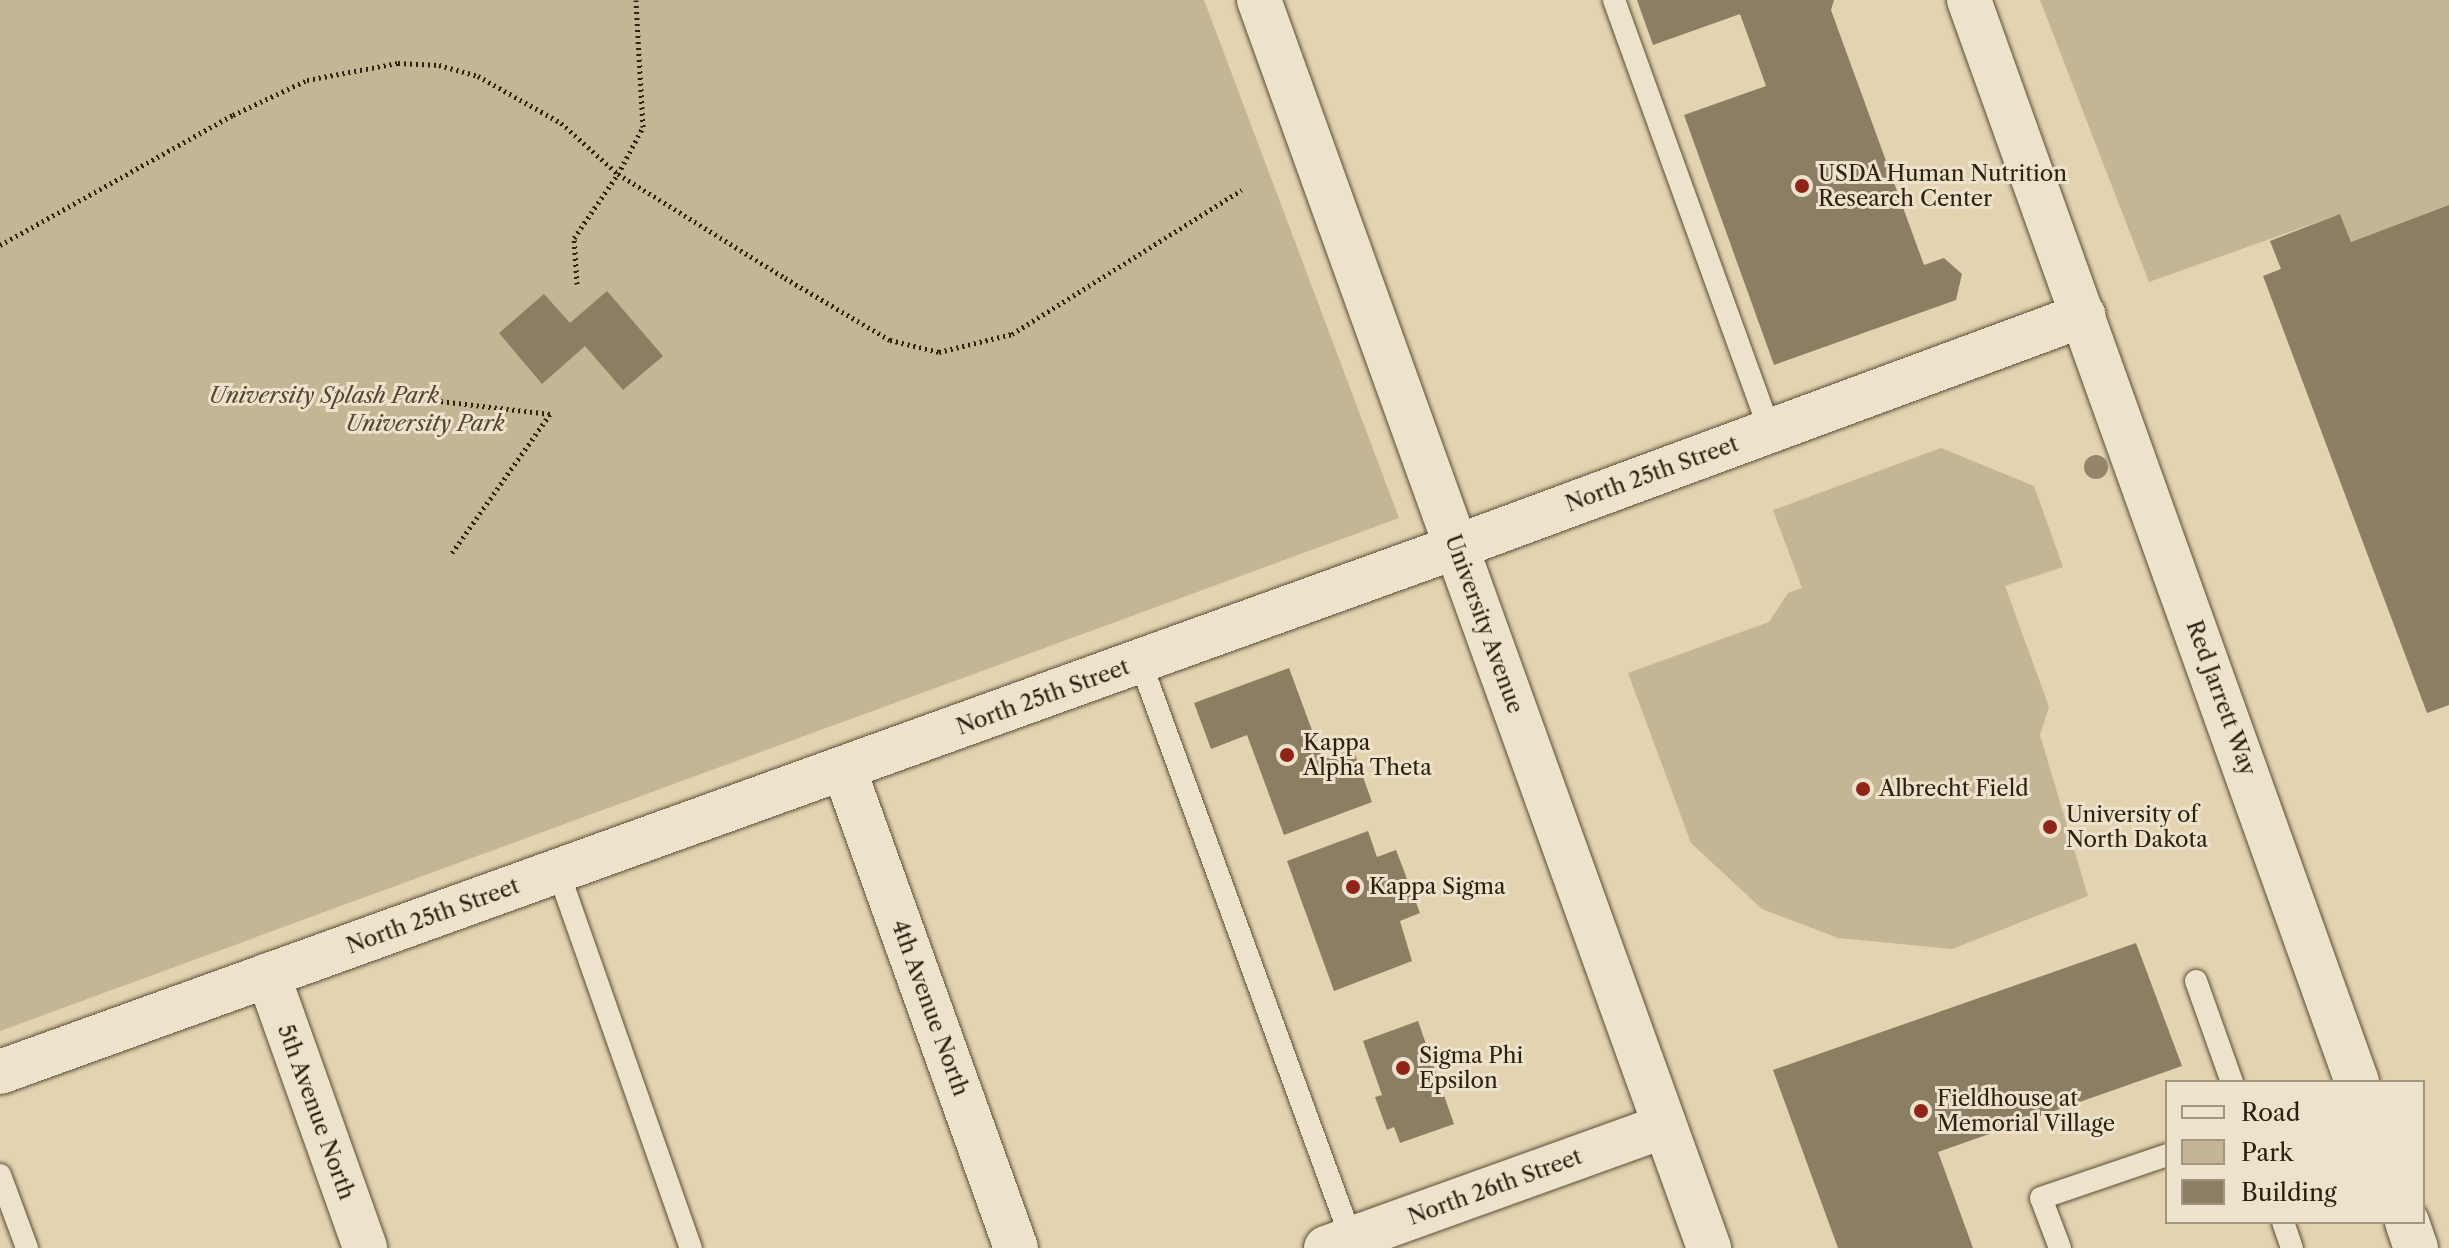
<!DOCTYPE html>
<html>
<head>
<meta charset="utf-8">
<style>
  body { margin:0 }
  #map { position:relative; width:2449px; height:1248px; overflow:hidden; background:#e3d3b0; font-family:"Libre Caslon Text",serif }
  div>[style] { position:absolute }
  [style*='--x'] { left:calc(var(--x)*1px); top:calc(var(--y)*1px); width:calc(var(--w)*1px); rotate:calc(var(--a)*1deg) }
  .green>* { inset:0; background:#c4b595 }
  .building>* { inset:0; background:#8c7e63 }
  .path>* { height:5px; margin-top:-2.5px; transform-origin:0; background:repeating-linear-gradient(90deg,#2e210f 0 2px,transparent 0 6px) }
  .roads { filter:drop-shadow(0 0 2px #5b4e37) drop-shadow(0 0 2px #5b4e37) }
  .service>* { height:22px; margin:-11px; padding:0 11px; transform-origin:11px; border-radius:11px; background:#ede2cc }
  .minor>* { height:44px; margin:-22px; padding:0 22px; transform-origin:22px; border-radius:22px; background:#ede2cc }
  .tertiary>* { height:44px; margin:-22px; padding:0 22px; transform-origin:22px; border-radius:22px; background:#ede2cc }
  .trees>* { width:24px; height:24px; margin:-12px; border-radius:50%; background:#94856a }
  .dots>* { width:22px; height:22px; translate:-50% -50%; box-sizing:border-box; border:4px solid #ede2cc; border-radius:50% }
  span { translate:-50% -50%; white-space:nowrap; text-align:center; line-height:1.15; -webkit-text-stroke:6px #ede2cc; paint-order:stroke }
  .poi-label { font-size:22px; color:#2e210f }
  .left { translate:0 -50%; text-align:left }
  .park-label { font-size:22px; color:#544630; font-style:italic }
  .street-label { font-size:22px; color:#2e210f }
  .legend { position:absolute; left:2165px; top:1080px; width:260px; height:144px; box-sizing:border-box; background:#ede2cc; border:2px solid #a19580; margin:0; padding:10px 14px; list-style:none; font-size:24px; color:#2e210f }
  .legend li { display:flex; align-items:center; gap:16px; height:40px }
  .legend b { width:40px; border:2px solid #a19580 }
</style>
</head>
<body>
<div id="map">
  <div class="green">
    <div style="clip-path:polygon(0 0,1204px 0,1399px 518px,0 1031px)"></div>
    <div style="clip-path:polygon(2040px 0,2449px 0,2449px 205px,2351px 242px,2340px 214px,2149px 282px)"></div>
    <div style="clip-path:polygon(1941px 448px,2034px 486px,2063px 567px,2005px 586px,2049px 707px,2040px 735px,2088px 896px,1952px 949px,1838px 938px,1762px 909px,1691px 843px,1628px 673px,1769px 622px,1788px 593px,1802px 588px,1773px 510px)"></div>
  </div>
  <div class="building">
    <div style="clip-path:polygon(1637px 0,1834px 0,1831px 10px,1924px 265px,1944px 258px,1962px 274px,1956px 300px,1774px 365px,1684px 115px,1766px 86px,1740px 14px,1653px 45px)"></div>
    <div style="clip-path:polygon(2449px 205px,2449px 705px,2427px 713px,2263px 276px,2281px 269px,2270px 241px,2340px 214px,2351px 242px)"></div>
    <div style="clip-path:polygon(607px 291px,663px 356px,623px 390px,585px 346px,542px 384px,499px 333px,544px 294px,570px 323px)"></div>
    <div style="clip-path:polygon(1289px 668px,1323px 760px,1353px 749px,1372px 802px,1284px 835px,1247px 735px,1211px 749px,1194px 703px)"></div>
    <div style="clip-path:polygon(1368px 831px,1377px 857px,1396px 850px,1420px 913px,1400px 921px,1412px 961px,1334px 991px,1287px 861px)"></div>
    <div style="clip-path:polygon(2136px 943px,2182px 1066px,1938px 1152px,1973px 1248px,1838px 1248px,1773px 1070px)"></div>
    <div style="clip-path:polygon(1418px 1021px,1454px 1124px,1400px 1143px,1394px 1127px,1387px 1130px,1375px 1097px,1382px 1095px,1363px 1041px)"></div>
  </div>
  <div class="path">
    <div style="--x:0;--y:245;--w:267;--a:-29.2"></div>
    <div style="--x:233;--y:115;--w:82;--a:-25.3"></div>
    <div style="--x:307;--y:80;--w:93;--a:-10.6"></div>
    <div style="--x:398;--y:63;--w:41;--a:2.8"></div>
    <div style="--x:439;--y:65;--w:41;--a:15.8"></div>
    <div style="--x:478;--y:76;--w:95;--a:29.5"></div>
    <div style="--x:561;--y:123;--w:76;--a:41.8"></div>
    <div style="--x:618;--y:174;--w:197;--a:31.9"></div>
    <div style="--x:785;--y:278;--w:122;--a:30.6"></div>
    <div style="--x:890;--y:340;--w:50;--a:13.8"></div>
    <div style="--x:939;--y:352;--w:75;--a:-13.9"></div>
    <div style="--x:1012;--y:334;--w:271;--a:-32.1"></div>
    <div style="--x:577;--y:284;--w:46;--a:-93.7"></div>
    <div style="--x:574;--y:238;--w:78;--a:-55.5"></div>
    <div style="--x:618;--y:174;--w:53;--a:-62"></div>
    <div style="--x:643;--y:127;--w:127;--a:-93.2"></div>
    <div style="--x:423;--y:399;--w:128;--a:6.7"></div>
    <div style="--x:550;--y:414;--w:170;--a:125.2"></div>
  </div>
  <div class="roads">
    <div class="service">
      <div style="--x:1614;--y:0;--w:458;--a:70.1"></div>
      <div style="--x:1140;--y:661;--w:623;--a:69.91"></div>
      <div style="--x:558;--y:871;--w:400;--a:70.6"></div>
      <div style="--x:2196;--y:981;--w:107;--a:70.4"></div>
      <div style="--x:0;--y:1175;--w:78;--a:69.7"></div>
      <div style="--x:2283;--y:1222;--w:28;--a:71"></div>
      <div style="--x:2060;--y:1248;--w:53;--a:-110.8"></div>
      <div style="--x:2041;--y:1198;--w:133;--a:-18.8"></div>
    </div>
    <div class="minor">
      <div style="--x:1969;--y:0;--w:1149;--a:70.27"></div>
      <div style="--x:844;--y:769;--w:509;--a:70.25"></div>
      <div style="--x:268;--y:975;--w:290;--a:70.4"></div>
      <div style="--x:0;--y:1072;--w:1548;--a:-19.83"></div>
      <div style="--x:1456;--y:547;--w:669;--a:-20.28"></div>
      <div style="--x:2407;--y:1222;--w:28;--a:71"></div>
      <div style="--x:1326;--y:1248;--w:359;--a:-19.8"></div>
    </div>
    <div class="tertiary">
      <div style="--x:1259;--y:0;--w:1327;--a:70.17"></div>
    </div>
  </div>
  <div class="trees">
    <div style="left:2096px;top:467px"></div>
  </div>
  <div class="dots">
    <div style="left:1802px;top:186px;background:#8f2418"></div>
    <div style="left:1287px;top:755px;background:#8f2418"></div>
    <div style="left:1863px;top:789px;background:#8f2418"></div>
    <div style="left:2050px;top:827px;background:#8f2418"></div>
    <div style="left:1353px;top:887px;background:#8f2418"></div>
    <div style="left:1403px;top:1068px;background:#8f2418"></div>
    <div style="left:1921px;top:1111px;background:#8f2418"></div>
  </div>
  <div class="poi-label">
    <span class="left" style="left:1818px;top:186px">USDA Human Nutrition<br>Research Center</span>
    <span class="left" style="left:1303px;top:755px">Kappa<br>Alpha Theta</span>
    <span class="left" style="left:1879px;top:789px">Albrecht Field</span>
    <span class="left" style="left:2066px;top:827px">University of<br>North Dakota</span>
    <span class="left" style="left:1369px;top:887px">Kappa Sigma</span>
    <span class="left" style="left:1419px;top:1068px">Sigma Phi<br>Epsilon</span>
    <span class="left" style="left:1937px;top:1111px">Fieldhouse at<br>Memorial Village</span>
  </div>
  <div class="park-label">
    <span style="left:324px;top:396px">University Splash Park</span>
    <span style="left:425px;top:424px">University Park</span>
  </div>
  <div class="street-label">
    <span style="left:1652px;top:474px;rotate:-20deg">North 25th Street</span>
    <span style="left:1484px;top:624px;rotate:70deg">University Avenue</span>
    <span style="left:1043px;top:697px;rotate:-20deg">North 25th Street</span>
    <span style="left:2221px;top:698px;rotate:70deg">Red Jarrett Way</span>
    <span style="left:433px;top:916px;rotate:-20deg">North 25th Street</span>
    <span style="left:930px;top:1008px;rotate:70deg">4th Avenue North</span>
    <span style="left:316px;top:1112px;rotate:70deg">5th Avenue North</span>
    <span style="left:1495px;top:1187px;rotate:-20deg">North 26th Street</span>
  </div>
  <ul class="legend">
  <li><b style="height:10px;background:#ede2cc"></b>Road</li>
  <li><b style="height:22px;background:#c4b595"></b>Park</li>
  <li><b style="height:22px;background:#8c7e63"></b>Building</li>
  </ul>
</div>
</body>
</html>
